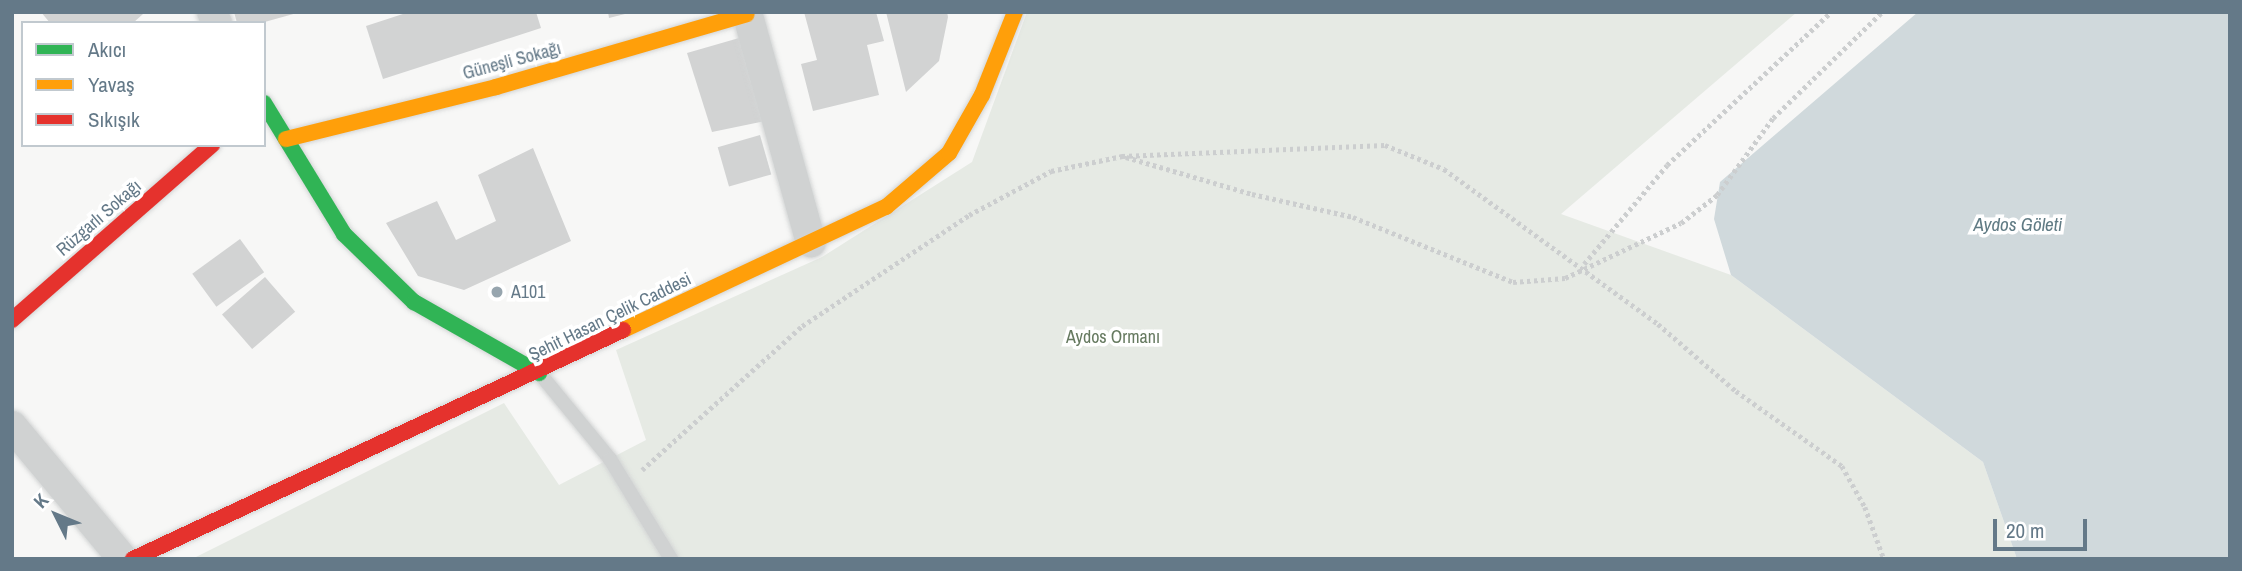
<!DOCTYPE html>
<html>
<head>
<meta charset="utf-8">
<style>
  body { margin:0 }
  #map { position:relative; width:2242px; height:571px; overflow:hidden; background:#f7f7f6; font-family:"Archivo Narrow",sans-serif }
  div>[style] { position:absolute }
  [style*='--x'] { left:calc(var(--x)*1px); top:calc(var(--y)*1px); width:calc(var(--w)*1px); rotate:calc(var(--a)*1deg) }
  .green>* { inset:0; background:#e6eae4 }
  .water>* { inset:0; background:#d0d9dc }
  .building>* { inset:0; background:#d2d3d3; transform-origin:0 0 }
  .path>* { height:4.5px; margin-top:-2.25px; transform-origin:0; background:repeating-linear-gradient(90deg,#cccecf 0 3.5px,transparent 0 7px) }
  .roads { filter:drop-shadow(0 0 2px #d3d5d5) drop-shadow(0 0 2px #d3d5d5) }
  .lane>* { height:14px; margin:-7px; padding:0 7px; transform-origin:7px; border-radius:7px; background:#d0d2d2 }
  .street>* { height:30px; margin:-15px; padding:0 15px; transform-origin:15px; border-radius:15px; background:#d0d2d2 }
  .fast>* { height:16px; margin:-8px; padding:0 8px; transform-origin:8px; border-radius:8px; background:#30b455 }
  .slow>* { height:16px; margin:-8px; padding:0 8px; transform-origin:8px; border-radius:8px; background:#ff9f0a }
  .jam>* { height:16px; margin:-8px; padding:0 8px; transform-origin:8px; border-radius:8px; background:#e5322d }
  .dots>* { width:19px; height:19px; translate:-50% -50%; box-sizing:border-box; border:4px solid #fff; border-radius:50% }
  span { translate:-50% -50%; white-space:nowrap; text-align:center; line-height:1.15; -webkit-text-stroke:7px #fff; paint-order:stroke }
  .street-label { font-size:18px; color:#647988 }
  .poi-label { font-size:18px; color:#647988 }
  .left { translate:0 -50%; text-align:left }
  .park-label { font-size:18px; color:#667a60 }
  .water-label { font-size:19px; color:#607b84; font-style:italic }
  .frame { position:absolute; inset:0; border:14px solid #647988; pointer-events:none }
  .legend { position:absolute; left:21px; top:21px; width:245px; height:126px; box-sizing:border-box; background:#fff; border:2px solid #c1c9cf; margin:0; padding:9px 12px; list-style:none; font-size:21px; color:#647988 }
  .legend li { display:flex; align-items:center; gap:14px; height:35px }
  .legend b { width:35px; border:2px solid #c1c9cf }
  .north { position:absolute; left:21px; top:480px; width:70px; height:70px; -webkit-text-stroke:5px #fff; paint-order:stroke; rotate:313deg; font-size:19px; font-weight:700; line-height:28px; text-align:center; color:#647988 }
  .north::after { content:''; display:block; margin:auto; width:24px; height:32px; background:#647988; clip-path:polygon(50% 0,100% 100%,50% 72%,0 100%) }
  .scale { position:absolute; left:1993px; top:519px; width:94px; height:32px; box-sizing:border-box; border:4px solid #647988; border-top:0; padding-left:9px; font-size:21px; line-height:24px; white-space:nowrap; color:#647988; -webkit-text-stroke:5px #fff; paint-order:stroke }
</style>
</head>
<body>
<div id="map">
  <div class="green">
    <div style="clip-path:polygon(1027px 12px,1797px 12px,1561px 214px,1731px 275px,1983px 462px,2017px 559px,192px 559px,504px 403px,559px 485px,646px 440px,616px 350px,822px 257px,972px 162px)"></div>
  </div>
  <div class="water">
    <div style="clip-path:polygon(1918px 12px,2230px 12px,2230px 559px,2017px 559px,1983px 462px,1731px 275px,1714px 219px,1720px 182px)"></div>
  </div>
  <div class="building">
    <div style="clip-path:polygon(41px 12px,141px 12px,143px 14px,133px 23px,50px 23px)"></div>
    <div style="clip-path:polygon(234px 12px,297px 12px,297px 13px,261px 23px,237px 23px)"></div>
    <div style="clip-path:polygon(409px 12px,536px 12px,541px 28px,383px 79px,366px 26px)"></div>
    <div style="clip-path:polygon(608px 12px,629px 12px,629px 13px,609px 18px)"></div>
    <div style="clip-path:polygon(804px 12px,876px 12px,884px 41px,867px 45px,879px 95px,813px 111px,801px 64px,817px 60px)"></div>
    <div style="clip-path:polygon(886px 12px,947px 12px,948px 17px,939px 61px,906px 92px)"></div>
    <div style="clip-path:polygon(746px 36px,765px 121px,712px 132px,687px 53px)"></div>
    <div style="left:760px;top:135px;width:41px;height:44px;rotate:74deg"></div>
    <div style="clip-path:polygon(533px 148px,571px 241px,464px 290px,418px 276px,386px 223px,437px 201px,456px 240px,496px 221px,478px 175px)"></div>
    <div style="left:240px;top:239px;width:41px;height:59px;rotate:54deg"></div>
    <div style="left:265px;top:277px;width:46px;height:57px;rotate:49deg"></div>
  </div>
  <div class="path">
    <div style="--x:1126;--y:157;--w:131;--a:16.4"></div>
    <div style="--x:1252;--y:194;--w:104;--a:12.8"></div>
    <div style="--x:1353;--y:217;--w:173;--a:22.1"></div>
    <div style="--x:1513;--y:282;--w:52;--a:-4.4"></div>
    <div style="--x:1565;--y:278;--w:128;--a:-25.4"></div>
    <div style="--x:1681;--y:223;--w:46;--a:-37.9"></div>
    <div style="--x:1717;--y:195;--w:95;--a:-54"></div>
    <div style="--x:1773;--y:118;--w:152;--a:-44.2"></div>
    <div style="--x:1584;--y:264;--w:129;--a:-50"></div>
    <div style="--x:1667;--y:165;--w:224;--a:-43"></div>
    <div style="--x:642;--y:470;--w:215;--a:-42"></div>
    <div style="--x:802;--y:326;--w:201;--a:-33.6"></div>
    <div style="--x:969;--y:215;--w:93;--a:-28.2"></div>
    <div style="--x:1051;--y:171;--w:73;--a:-11.9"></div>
    <div style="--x:1122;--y:156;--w:263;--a:-2.4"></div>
    <div style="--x:1385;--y:145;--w:64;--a:22.1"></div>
    <div style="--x:1444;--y:169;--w:264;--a:35.9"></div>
    <div style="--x:1658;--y:324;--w:103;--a:40.7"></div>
    <div style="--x:1736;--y:391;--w:130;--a:35.3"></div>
    <div style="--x:1842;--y:466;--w:47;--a:60.7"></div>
    <div style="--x:1865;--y:507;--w:55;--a:69.9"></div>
  </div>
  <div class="roads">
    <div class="lane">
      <div style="--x:541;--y:375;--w:109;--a:50.6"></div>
      <div style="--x:610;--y:459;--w:117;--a:58.6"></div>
    </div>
    <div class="street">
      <div style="--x:212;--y:12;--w:12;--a:66"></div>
      <div style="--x:747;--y:12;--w:239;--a:74.5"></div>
      <div style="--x:12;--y:426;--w:173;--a:50.2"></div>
    </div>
    <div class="fast">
      <div style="--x:264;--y:103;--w:153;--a:58.6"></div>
      <div style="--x:344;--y:234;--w:98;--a:44.2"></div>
      <div style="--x:414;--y:302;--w:144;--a:29.6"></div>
    </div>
    <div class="slow">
      <div style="--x:286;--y:139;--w:216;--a:-13.9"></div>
      <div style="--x:496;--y:87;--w:261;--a:-16.2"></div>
      <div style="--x:623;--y:330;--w:290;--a:-25.1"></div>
      <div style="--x:886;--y:207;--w:83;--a:-40.6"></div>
      <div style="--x:949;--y:153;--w:67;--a:-60.4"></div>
      <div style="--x:982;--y:95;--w:89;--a:-68.3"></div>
    </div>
    <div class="jam">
      <div style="--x:12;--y:320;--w:266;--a:-41.2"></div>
      <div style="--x:133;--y:559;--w:541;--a:-25.05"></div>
    </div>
  </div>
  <div class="dots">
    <div style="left:497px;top:292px;background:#97a5ae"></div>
  </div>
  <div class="street-label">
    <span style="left:512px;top:61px;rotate:-15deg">Güneşli Sokağı</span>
    <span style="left:99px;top:218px;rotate:-41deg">Rüzgarlı Sokağı</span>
    <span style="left:610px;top:317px;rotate:-26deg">Şehit Hasan Çelik Caddesi</span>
  </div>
  <div class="poi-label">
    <span class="left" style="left:511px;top:292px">A101</span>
  </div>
  <div class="park-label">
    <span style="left:1113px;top:337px">Aydos Ormanı</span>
  </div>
  <div class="water-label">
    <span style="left:2018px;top:225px">Aydos Göleti</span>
  </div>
  <div class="frame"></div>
  <ul class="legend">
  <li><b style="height:9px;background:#30b455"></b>Akıcı</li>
  <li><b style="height:9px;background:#ff9f0a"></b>Yavaş</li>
  <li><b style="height:9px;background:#e5322d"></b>Sıkışık</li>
  </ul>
  <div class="north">K</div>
  <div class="scale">20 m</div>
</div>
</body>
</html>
